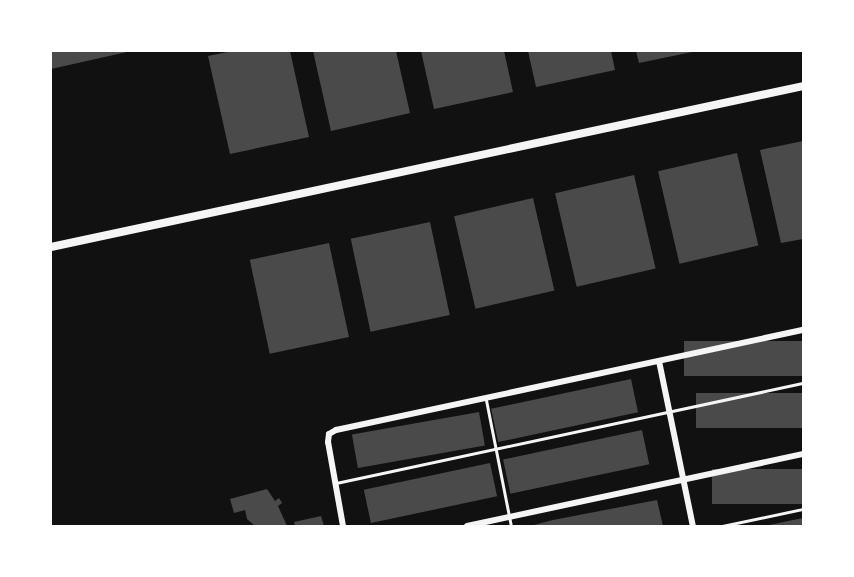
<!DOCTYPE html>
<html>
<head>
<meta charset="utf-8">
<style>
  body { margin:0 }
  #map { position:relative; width:854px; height:577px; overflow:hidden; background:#111; font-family:"Fira Sans Condensed",sans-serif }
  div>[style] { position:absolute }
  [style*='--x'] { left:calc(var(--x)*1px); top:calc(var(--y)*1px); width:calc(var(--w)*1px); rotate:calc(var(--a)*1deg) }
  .building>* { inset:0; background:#4a4a4a; transform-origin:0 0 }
  .service>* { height:3px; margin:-1.5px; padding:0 1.5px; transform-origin:1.5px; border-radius:1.5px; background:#f5f5f5 }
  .minor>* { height:6px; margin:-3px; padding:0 3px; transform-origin:3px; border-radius:3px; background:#f5f5f5 }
  .tertiary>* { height:8px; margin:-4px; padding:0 4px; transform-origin:4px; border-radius:4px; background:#f5f5f5 }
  span { translate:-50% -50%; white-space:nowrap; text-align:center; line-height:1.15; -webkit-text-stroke:5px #fff; paint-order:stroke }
  .frame { position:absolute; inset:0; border:52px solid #fff; pointer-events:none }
</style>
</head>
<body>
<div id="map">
  <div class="building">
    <div style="clip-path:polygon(51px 51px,127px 51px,127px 52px,51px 69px)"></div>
    <div style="clip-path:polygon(233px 51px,290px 51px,309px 137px,230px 154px,208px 56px)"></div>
    <div style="clip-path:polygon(313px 51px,396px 51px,410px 113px,331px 131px)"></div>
    <div style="clip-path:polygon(421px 51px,504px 51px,513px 92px,434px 109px)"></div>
    <div style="clip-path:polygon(528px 51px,611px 51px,615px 70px,536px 87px)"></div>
    <div style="clip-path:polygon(636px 51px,692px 51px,692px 52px,639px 63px)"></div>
    <div style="clip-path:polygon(803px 141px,803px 239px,781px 243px,760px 150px)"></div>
    <div style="left:737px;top:153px;width:95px;height:81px;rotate:77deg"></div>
    <div style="left:634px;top:175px;width:96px;height:81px;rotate:77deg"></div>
    <div style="left:533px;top:198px;width:95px;height:81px;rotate:77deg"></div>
    <div style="left:430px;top:222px;width:95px;height:81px;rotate:78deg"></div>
    <div style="left:329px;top:243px;width:96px;height:81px;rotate:78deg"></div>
    <div style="left:803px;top:341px;width:35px;height:119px;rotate:90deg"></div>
    <div style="left:631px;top:379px;width:34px;height:143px;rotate:78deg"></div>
    <div style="left:803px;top:393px;width:35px;height:107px;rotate:90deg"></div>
    <div style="left:479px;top:412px;width:34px;height:129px;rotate:80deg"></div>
    <div style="left:642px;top:430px;width:35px;height:142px;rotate:78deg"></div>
    <div style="left:490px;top:463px;width:34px;height:129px;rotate:78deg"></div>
    <div style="left:803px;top:469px;width:35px;height:91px;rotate:90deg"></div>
    <div style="clip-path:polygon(267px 489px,275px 501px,279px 498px,282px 503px,278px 506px,287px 526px,255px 526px,247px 519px,245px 510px,234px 513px,230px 499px)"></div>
    <div style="clip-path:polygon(657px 500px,663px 526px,530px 526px,553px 520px)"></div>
    <div style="clip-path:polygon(321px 516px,324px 526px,295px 526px,294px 522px)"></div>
    <div style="clip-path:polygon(803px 518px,803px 526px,769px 526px,769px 525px)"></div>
  </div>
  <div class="service">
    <div style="--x:486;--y:400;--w:128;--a:78.8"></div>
    <div style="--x:336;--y:483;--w:478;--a:-12.1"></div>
    <div style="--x:722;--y:526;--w:83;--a:-11.9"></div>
  </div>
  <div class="minor">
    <div style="--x:659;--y:361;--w:168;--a:78.4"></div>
    <div style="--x:343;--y:526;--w:85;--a:-100.1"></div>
    <div style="--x:328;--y:442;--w:8;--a:-83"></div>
    <div style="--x:329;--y:434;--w:8;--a:-30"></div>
    <div style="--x:336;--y:430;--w:478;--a:-12.1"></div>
    <div style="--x:467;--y:526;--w:344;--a:-12.1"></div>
  </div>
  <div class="tertiary">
    <div style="--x:51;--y:247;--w:769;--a:-12.08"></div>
  </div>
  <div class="frame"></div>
</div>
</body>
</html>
